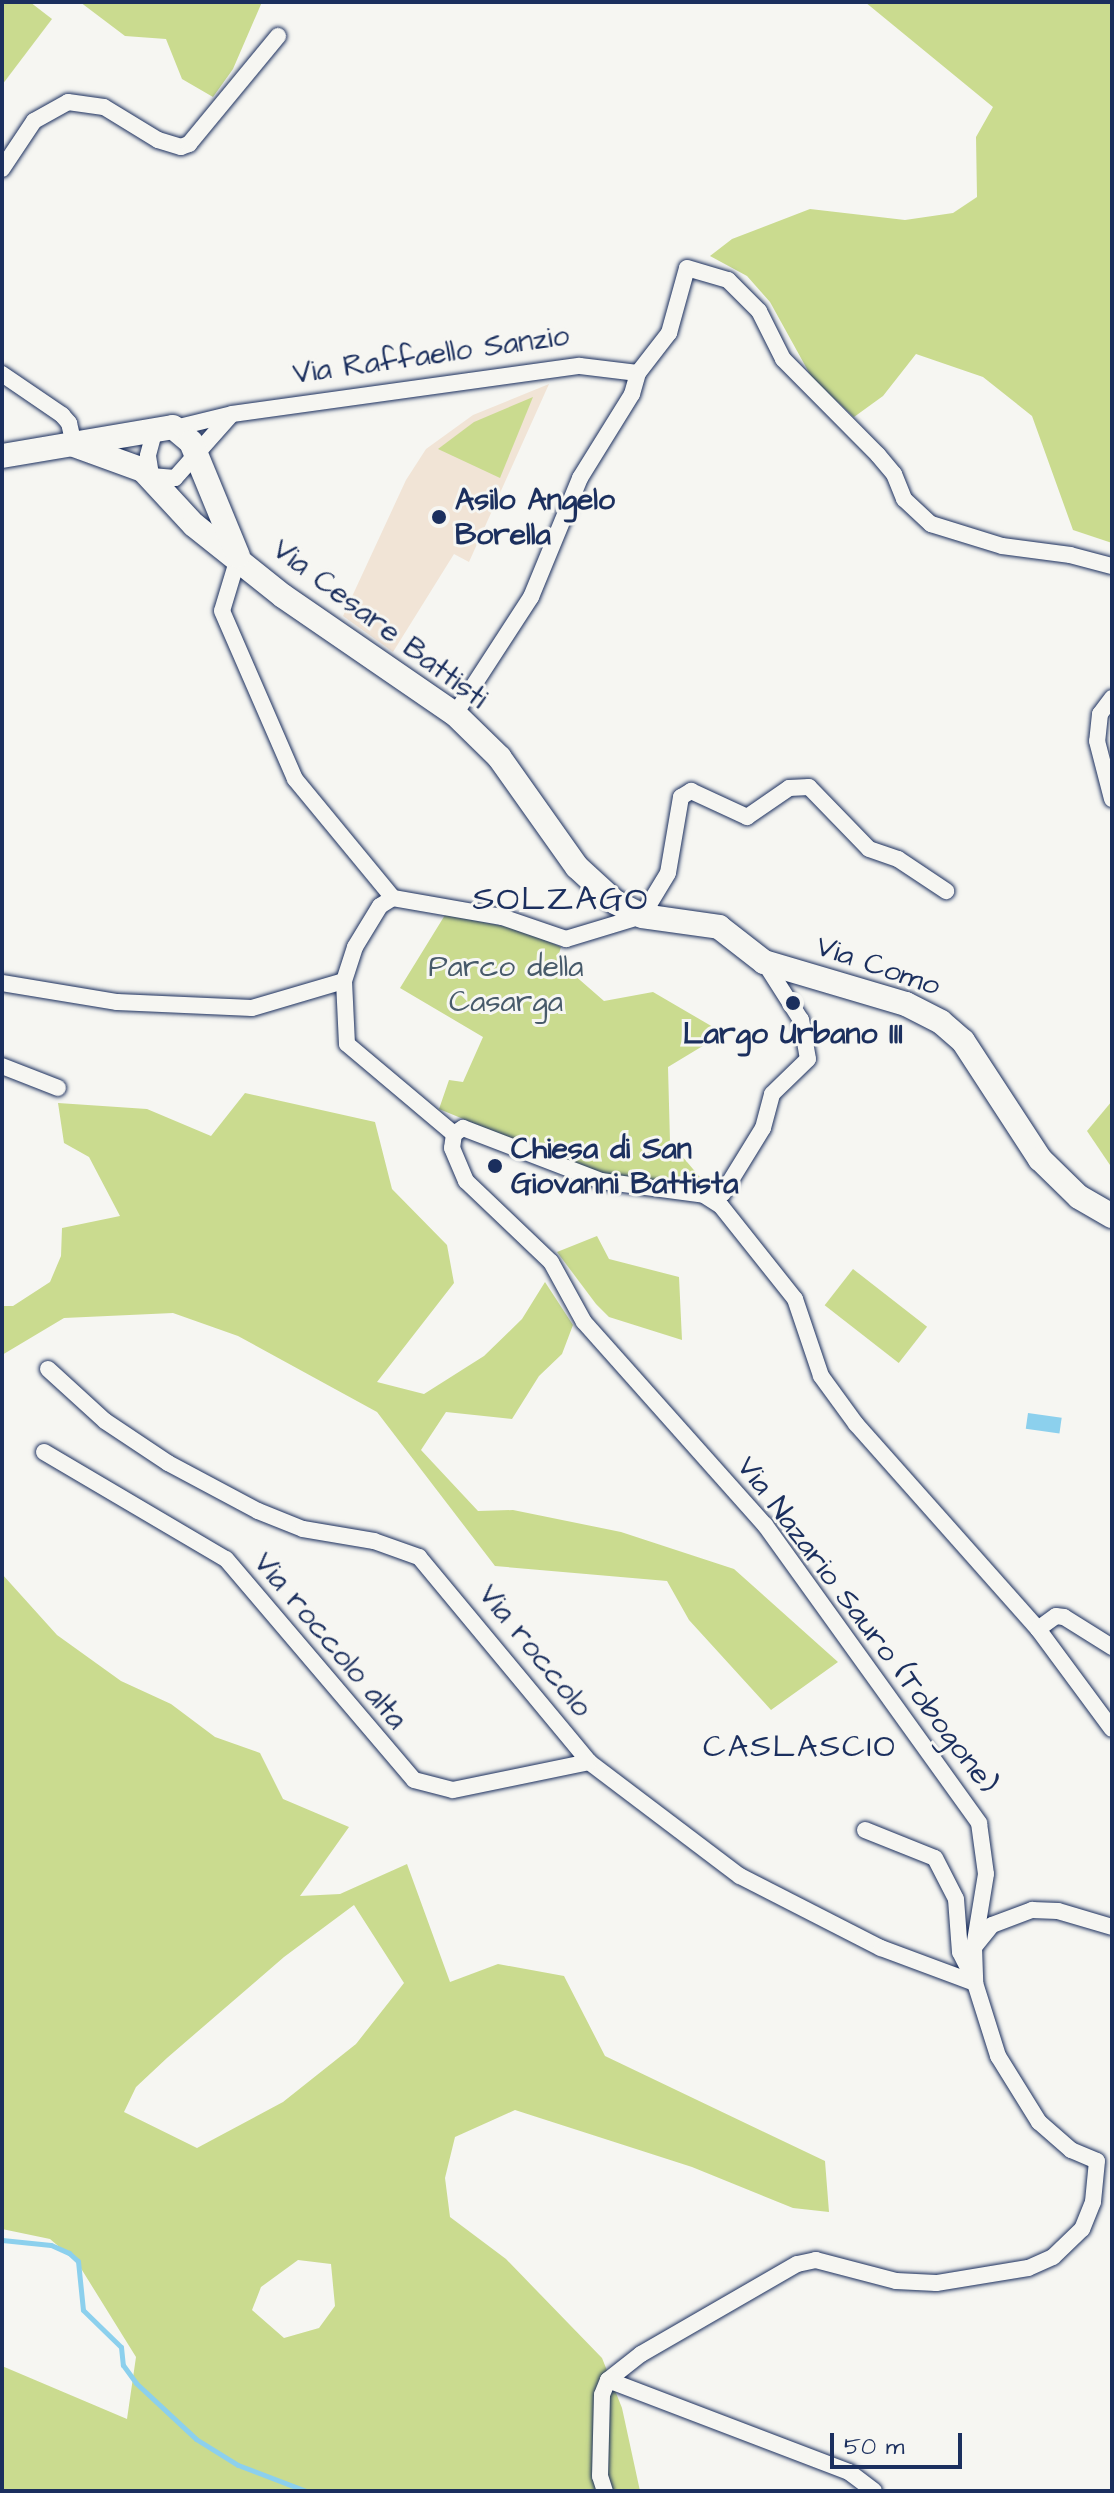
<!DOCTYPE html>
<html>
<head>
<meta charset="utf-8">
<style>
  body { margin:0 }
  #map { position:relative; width:1114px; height:2493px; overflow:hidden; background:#f6f6f2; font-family:"Architects Daughter",sans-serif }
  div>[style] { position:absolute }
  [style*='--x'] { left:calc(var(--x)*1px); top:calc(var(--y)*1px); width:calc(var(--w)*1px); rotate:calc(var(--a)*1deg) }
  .built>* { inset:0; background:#f1e4d6 }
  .green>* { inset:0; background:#cadb8f; transform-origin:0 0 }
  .water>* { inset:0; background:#8cd0ed; transform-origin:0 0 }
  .stream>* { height:5px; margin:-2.5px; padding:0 2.5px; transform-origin:2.5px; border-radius:2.5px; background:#8cd0ed }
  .roads { filter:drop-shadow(0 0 2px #1b2f5e) drop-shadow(0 0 2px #1b2f5e) }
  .street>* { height:16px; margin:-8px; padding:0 8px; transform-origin:8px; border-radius:8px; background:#f6f6f2 }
  .secondary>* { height:24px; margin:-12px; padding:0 12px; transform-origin:12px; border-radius:12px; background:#f6f6f2 }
  .dots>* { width:22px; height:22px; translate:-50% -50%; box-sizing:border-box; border:4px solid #f6f6f2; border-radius:50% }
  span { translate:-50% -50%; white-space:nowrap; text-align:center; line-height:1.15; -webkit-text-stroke:6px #f6f6f2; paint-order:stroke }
  .street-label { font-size:30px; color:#1b2f5e }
  .poi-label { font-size:30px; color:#1b2f5e; font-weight:700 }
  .left { translate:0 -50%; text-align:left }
  .park-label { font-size:30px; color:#475a6a }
  .neighbourhood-label { font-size:32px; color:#1b2f5e; letter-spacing:2px }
  .quarter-label { font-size:34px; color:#1b2f5e; letter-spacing:2px }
  .frame { position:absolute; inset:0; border:4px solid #1b2f5e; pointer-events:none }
  .scale { position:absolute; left:830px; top:2433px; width:132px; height:36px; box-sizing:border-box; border:4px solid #1b2f5e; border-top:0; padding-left:10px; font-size:24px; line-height:28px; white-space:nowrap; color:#1b2f5e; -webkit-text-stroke:6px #f6f6f2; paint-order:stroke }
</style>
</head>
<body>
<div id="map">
  <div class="built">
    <div style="clip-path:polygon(549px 384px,469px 562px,454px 554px,393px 652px,343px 616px,406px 480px,426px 449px,473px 415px)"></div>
  </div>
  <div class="green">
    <div style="clip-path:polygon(2px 2px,30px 2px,52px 19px,2px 85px)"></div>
    <div style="clip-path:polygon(80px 2px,262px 2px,233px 69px,213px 97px,182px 79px,166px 39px,125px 36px)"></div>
    <div style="clip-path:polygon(865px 2px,1112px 2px,1112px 543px,1073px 530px,1032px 416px,983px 377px,916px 354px,883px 396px,854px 417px,812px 378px,770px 302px,747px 276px,710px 256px,732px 239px,810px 209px,905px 220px,953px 213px,977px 197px,976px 137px,993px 107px)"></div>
    <div style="clip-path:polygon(533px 397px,500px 478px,438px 449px,474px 422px)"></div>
    <div style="clip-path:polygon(445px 915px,519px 929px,561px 947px,557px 960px,604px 1001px,653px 992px,713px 1027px,706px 1044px,668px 1067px,670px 1142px,710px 1189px,602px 1176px,439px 1109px,449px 1080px,463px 1082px,483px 1037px,400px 988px)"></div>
    <div style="clip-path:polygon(245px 1093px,375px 1122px,392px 1189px,447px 1245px,454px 1283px,377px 1382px,424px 1394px,484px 1356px,522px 1319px,545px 1282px,573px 1325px,562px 1354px,539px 1376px,512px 1419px,446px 1412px,421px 1450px,478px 1511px,513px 1510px,621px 1532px,734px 1569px,838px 1662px,771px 1710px,689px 1620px,667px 1581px,495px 1566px,377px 1412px,238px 1336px,173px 1313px,64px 1318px,2px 1355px,2px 1306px,13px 1306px,50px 1282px,61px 1256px,62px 1228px,120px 1216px,89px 1157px,64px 1143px,58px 1103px,147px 1109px,211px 1136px)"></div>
    <div style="clip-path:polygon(1112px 1101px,1112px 1168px,1087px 1131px)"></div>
    <div style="clip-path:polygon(597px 1236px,609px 1259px,679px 1277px,682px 1340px,609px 1317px,596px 1304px,557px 1252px)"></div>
    <div style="left:853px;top:1269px;width:94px;height:46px;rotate:38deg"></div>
    <div style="clip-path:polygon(evenodd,2px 1574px,57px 1635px,121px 1681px,171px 1704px,215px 1737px,260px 1753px,283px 1799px,349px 1827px,300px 1896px,340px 1894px,407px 1864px,450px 1982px,498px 1964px,564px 1976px,605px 2056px,825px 2161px,829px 2212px,793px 2208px,692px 2167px,515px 2110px,455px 2137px,445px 2178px,450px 2217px,506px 2259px,602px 2358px,622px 2408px,640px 2491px,2px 2491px,2px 2366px,127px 2419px,136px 2357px,77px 2262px,50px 2239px,2px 2229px,2px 1574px,354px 1905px,404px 1983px,356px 2044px,283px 2102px,197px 2148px,124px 2112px,136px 2087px,167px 2058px,284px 1957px,354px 1905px,2px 1574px,298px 2260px,331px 2264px,335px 2306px,319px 2328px,284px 2338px,252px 2310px,261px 2287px,298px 2260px)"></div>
  </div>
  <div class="water">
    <div style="left:1028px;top:1413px;width:34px;height:16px;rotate:8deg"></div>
  </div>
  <div class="stream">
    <div style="--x:2;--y:2240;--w:49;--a:5.8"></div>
    <div style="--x:51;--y:2245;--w:20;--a:24"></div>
    <div style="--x:69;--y:2253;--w:12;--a:42"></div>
    <div style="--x:78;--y:2261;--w:49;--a:84.2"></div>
    <div style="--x:83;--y:2310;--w:53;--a:44.2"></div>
    <div style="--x:121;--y:2347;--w:18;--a:84"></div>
    <div style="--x:123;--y:2365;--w:22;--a:54"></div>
    <div style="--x:136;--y:2383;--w:82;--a:43"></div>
    <div style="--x:196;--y:2439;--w:49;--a:31.8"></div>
    <div style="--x:238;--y:2465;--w:73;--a:20.9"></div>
  </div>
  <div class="roads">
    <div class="street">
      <div style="--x:2;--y:169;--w:58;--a:-56.3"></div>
      <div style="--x:34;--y:121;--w:39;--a:-29"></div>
      <div style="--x:68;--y:102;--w:36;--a:8"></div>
      <div style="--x:104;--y:107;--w:63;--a:31.4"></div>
      <div style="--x:158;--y:140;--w:24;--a:17"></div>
      <div style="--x:181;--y:147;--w:9;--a:-21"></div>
      <div style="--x:189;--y:144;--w:140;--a:-50.5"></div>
      <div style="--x:2;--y:374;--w:73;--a:34.3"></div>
      <div style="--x:62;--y:415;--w:11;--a:49"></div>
      <div style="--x:69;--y:423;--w:23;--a:77"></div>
      <div style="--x:175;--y:428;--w:59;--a:-13.8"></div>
      <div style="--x:232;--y:414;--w:351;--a:-7.9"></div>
      <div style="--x:580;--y:366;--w:58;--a:6.9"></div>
      <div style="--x:155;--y:429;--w:28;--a:105"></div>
      <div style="--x:148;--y:456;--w:20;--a:81"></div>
      <div style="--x:151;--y:476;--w:24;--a:5"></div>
      <div style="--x:175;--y:478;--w:84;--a:-48.4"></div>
      <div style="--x:238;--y:558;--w:55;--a:106.8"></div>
      <div style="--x:222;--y:611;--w:183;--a:66.5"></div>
      <div style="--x:295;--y:779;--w:154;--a:50.5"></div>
      <div style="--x:1112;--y:698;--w:20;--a:127"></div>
      <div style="--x:1100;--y:714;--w:27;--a:96"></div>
      <div style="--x:1097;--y:741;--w:60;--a:75.5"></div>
      <div style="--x:455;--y:714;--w:140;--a:-57"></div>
      <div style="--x:531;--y:597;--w:129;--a:-67.6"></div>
      <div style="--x:580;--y:478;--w:99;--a:-58.2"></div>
      <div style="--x:632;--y:394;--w:22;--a:-74"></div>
      <div style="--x:638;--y:373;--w:51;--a:-52.2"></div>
      <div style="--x:669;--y:333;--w:67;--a:-74.5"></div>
      <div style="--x:687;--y:268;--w:43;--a:16.3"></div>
      <div style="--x:728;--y:280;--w:44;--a:45"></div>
      <div style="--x:759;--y:311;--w:54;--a:63.4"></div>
      <div style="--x:783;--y:359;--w:135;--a:45.3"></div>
      <div style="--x:878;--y:455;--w:25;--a:50"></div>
      <div style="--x:894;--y:474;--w:27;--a:68"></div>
      <div style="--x:904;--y:499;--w:37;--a:43"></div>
      <div style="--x:931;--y:524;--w:74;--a:17.2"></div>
      <div style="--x:1002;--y:546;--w:69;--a:7.5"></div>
      <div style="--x:1070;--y:555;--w:43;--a:14.7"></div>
      <div style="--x:344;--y:981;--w:63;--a:87.3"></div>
      <div style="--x:347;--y:1044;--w:140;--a:40.1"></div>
      <div style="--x:2;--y:983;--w:117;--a:9.4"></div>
      <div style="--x:117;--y:1002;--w:135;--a:2.5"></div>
      <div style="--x:252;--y:1008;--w:96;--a:-16.4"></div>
      <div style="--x:344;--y:981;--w:36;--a:-72"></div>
      <div style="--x:355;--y:947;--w:48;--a:-58.6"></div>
      <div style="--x:380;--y:906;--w:15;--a:-32"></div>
      <div style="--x:393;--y:898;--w:111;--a:9.9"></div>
      <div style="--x:502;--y:917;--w:68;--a:19"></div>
      <div style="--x:566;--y:939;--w:79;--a:-16.8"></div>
      <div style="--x:642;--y:916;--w:50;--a:-58.8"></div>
      <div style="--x:668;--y:873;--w:77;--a:-80.3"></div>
      <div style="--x:681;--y:797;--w:12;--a:-31"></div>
      <div style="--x:691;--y:791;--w:62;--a:24.9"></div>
      <div style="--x:747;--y:817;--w:51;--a:-34.6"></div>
      <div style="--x:789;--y:788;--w:20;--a:-3"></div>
      <div style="--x:809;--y:787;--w:86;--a:45.9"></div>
      <div style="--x:869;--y:849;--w:31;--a:19"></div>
      <div style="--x:898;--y:859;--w:58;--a:33.7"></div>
      <div style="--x:2;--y:1066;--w:60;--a:21.4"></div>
      <div style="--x:454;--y:1134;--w:14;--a:98"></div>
      <div style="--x:452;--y:1148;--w:36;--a:67"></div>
      <div style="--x:466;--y:1181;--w:117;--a:43.6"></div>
      <div style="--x:551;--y:1262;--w:68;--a:61.2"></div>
      <div style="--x:584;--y:1322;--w:272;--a:48.3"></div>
      <div style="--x:765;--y:1525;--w:367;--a:54.3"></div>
      <div style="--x:979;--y:1823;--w:51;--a:82.2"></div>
      <div style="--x:986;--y:1874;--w:74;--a:99.3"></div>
      <div style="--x:974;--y:1947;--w:36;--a:88"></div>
      <div style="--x:975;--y:1983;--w:77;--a:72.5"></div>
      <div style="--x:998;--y:2056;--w:78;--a:58.2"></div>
      <div style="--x:1039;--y:2122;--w:43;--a:41.2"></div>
      <div style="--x:1071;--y:2150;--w:28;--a:23"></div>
      <div style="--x:1097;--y:2161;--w:41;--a:95.6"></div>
      <div style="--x:1093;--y:2202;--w:29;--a:112"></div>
      <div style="--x:1082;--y:2229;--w:40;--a:136"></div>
      <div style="--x:1053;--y:2257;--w:27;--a:156"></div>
      <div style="--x:1028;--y:2268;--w:93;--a:170.7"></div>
      <div style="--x:936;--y:2283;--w:40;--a:-177.1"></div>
      <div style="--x:896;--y:2281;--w:83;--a:-165.3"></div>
      <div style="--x:816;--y:2260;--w:19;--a:168"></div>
      <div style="--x:797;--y:2264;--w:180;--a:150"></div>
      <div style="--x:641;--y:2354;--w:42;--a:141.8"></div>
      <div style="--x:608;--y:2380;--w:16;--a:112"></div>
      <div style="--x:602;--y:2395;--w:81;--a:91.4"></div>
      <div style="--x:600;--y:2476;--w:16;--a:72"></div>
      <div style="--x:454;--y:1134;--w:11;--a:-34"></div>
      <div style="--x:463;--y:1128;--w:148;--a:21"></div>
      <div style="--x:601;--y:1181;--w:104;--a:7.7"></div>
      <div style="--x:704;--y:1195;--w:20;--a:33"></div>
      <div style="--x:721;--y:1206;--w:119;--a:51.5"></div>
      <div style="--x:795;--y:1299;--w:81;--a:71.3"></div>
      <div style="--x:821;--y:1376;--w:59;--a:53.9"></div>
      <div style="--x:856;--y:1424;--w:274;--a:48.4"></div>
      <div style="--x:1038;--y:1629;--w:124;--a:53.5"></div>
      <div style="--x:712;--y:1198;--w:12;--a:-24"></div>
      <div style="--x:723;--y:1193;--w:76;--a:-58.4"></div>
      <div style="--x:763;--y:1128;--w:35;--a:-75"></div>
      <div style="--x:772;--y:1094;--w:50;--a:-44.2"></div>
      <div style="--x:808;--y:1059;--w:40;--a:-100"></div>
      <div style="--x:801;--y:1020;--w:69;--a:-122.5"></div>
      <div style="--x:48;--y:1369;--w:77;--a:42.4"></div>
      <div style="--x:105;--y:1421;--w:76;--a:33.7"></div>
      <div style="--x:168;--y:1463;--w:102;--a:28.1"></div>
      <div style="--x:258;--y:1511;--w:48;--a:21.8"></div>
      <div style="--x:303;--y:1529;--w:72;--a:9.6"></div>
      <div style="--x:374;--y:1541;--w:48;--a:19.6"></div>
      <div style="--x:419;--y:1557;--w:266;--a:50.3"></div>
      <div style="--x:589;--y:1762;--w:189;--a:37.1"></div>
      <div style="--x:740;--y:1876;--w:158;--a:27.1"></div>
      <div style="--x:881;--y:1948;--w:100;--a:20.4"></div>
      <div style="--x:44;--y:1452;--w:211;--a:30.5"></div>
      <div style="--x:226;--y:1559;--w:290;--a:49.6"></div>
      <div style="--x:414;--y:1780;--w:40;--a:14.4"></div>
      <div style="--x:453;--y:1790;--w:139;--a:-11.6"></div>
      <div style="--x:1038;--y:1629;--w:22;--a:-36"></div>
      <div style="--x:1056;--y:1616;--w:8;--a:7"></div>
      <div style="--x:1064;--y:1617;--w:57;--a:32"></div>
      <div style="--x:865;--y:1830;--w:75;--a:21.8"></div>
      <div style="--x:935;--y:1858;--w:46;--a:62.9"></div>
      <div style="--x:956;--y:1899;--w:53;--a:85.7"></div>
      <div style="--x:960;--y:1952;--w:29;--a:63"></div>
      <div style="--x:975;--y:1946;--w:27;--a:-51"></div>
      <div style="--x:992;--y:1925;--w:43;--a:-20.6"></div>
      <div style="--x:1032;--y:1910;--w:26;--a:2"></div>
      <div style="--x:1058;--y:1911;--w:56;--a:16.5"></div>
      <div style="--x:608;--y:2380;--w:258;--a:20.9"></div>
      <div style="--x:849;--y:2472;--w:31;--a:37"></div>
    </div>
    <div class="secondary">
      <div style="--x:74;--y:445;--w:73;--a:19.9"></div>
      <div style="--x:143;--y:470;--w:75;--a:47.2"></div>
      <div style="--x:194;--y:525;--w:114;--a:38.6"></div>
      <div style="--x:283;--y:596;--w:209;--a:34.5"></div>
      <div style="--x:455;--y:714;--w:62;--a:44.3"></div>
      <div style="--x:499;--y:757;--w:135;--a:54.7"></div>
      <div style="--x:577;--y:867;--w:52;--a:42.6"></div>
      <div style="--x:615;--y:902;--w:30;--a:27"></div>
      <div style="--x:642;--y:916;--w:78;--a:8.1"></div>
      <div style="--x:719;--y:927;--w:57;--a:37.9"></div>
      <div style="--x:764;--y:962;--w:148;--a:16.5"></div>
      <div style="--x:906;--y:1004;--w:39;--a:27"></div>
      <div style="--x:941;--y:1022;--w:29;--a:41"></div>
      <div style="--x:963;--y:1041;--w:141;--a:56.9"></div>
      <div style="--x:1040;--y:1159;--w:54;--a:44.3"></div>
      <div style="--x:1079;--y:1197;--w:38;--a:30"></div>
      <div style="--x:2;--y:456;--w:173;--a:-9.6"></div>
      <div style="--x:173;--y:427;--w:23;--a:40"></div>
      <div style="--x:191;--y:442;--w:123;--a:67.6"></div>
    </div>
  </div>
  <div class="dots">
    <div style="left:439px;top:517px;background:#1b2f5e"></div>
    <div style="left:793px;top:1003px;background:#1b2f5e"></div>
    <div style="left:495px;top:1166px;background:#1b2f5e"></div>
  </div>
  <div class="street-label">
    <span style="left:431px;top:355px;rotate:-8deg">Via Raffaello Sanzio</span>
    <span style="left:380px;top:624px;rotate:37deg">Via Cesare Battisti</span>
    <span style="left:878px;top:966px;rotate:19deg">Via Como</span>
    <span style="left:867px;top:1625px;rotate:53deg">Via Nazario Sauro (Tobogone)</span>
    <span style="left:330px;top:1641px;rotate:50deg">Via roccolo alta</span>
    <span style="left:535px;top:1651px;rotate:51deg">Via roccolo</span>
  </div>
  <div class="poi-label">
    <span class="left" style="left:455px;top:517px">Asilo Angelo<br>Borella</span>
    <span style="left:793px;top:1034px">Largo Urbano III</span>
    <span class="left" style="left:511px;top:1166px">Chiesa di San<br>Giovanni Battista</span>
  </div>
  <div class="park-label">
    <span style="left:506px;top:984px">Parco della<br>Casarga</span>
  </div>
  <div class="neighbourhood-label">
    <span style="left:800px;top:1747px">CASLASCIO</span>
  </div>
  <div class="quarter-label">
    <span style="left:561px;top:900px">SOLZAGO</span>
  </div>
  <div class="frame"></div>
  <div class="scale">50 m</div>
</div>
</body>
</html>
